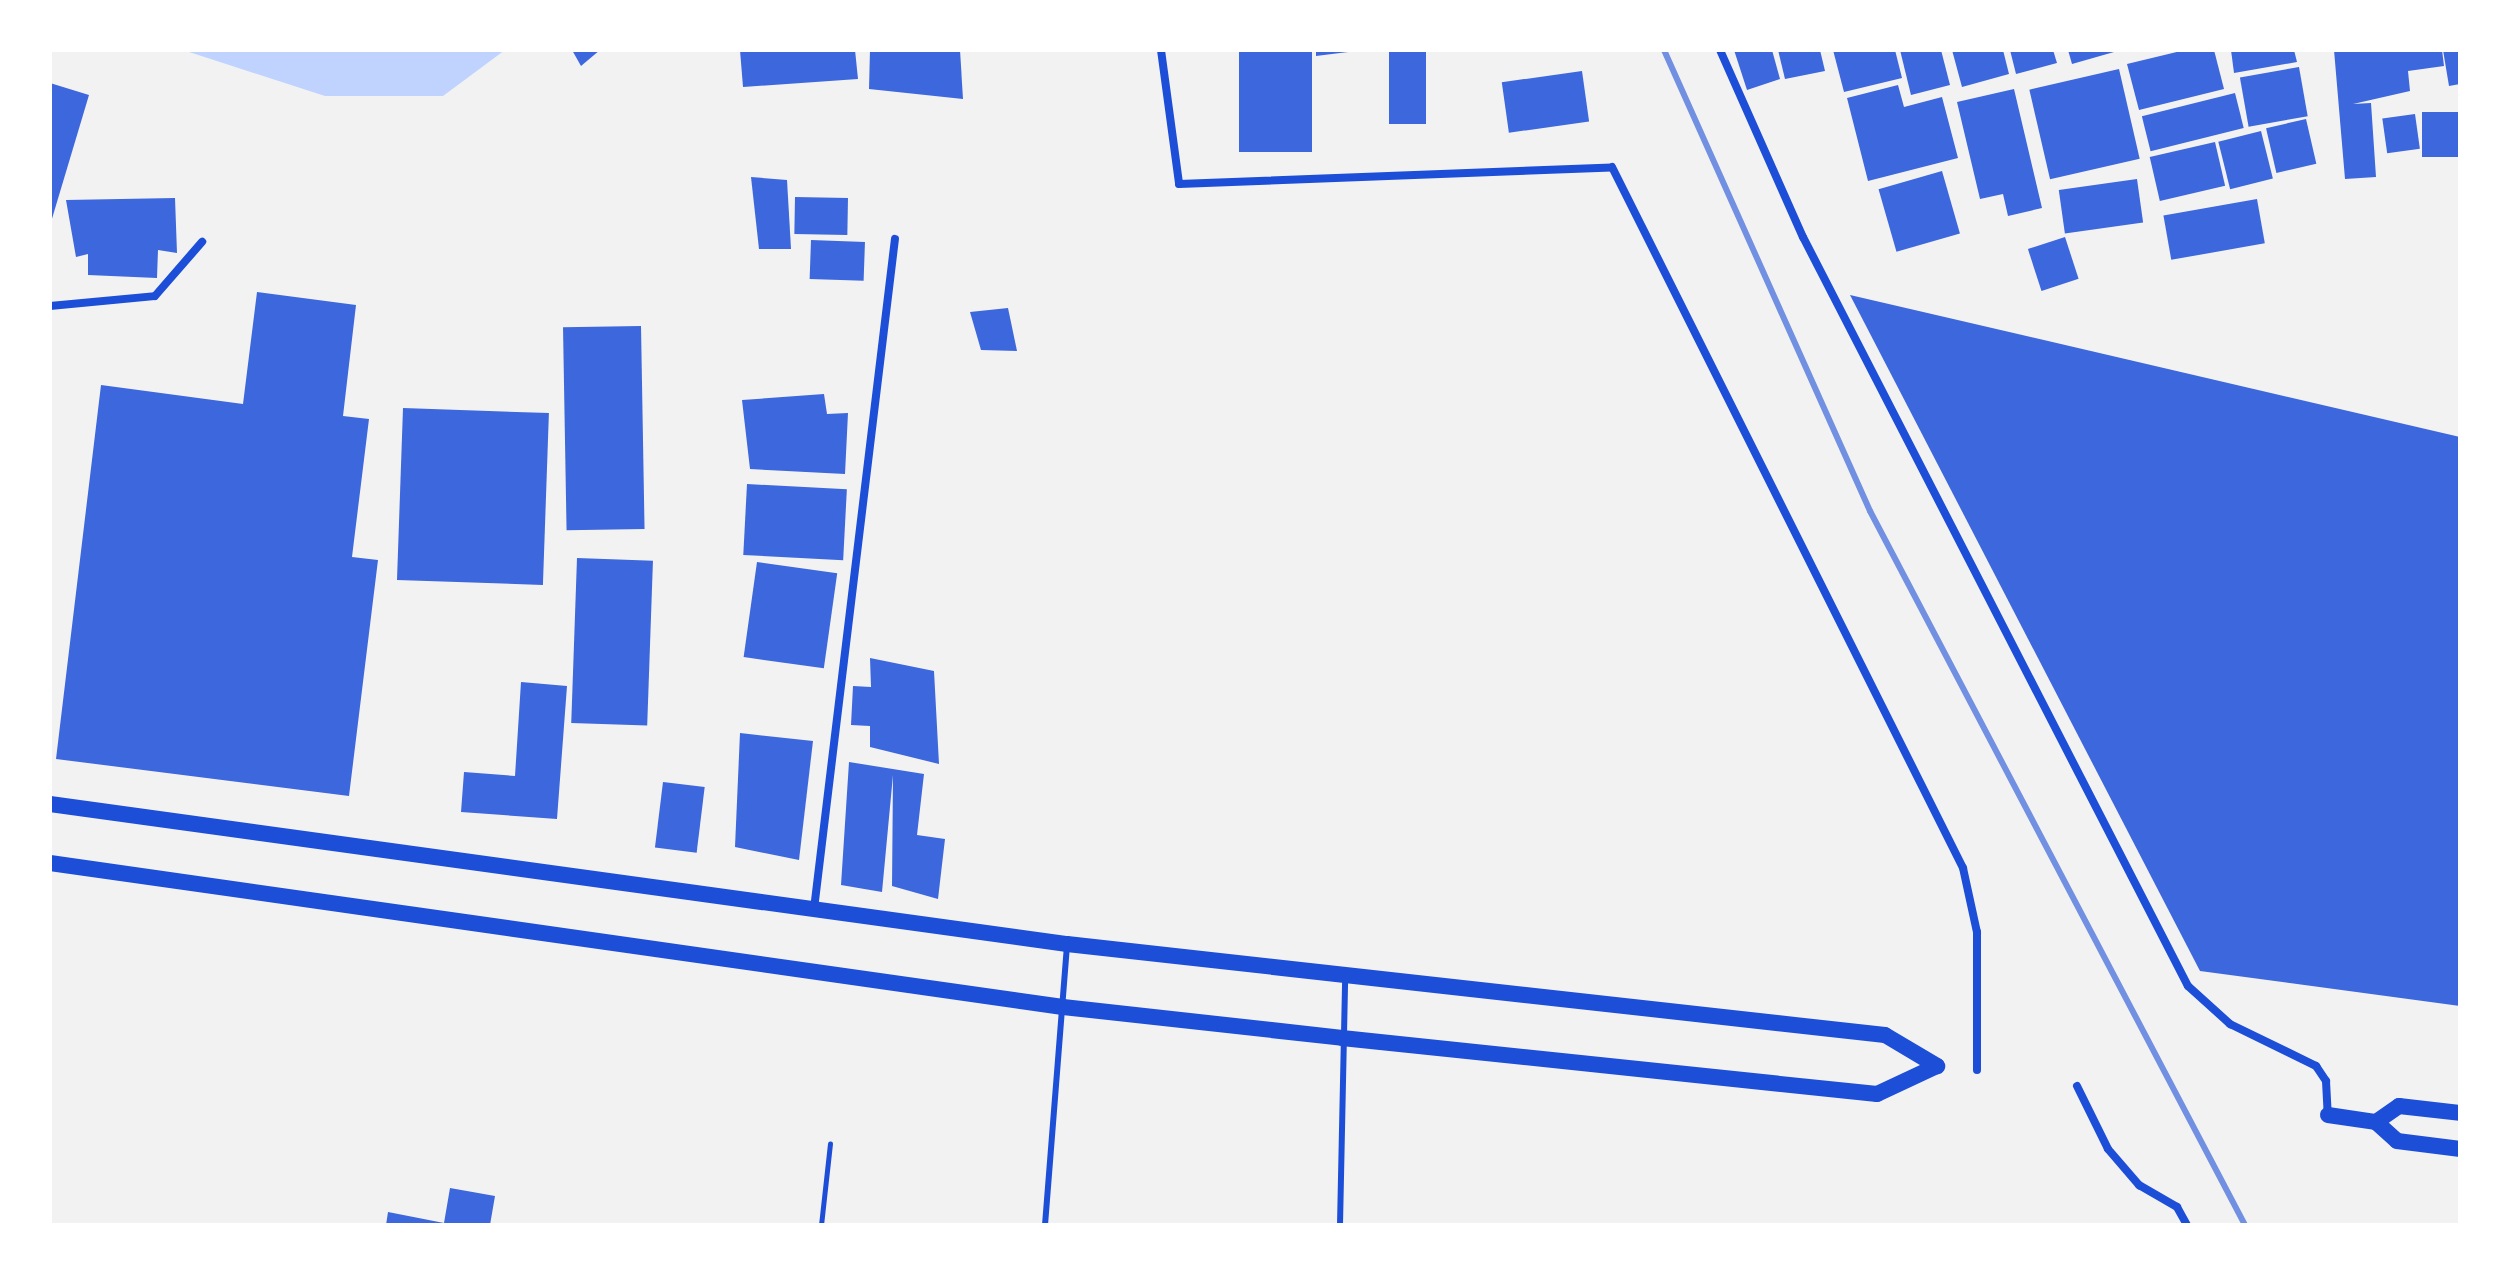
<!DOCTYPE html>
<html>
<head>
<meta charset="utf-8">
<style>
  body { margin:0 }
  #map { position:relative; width:2510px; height:1275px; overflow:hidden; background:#f2f2f2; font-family:"Asap Condensed",sans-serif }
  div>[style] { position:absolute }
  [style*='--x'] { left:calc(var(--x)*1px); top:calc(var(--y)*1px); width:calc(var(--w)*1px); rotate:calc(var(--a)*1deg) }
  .water>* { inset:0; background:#bfd3fe }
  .building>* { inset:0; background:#3d67dc; transform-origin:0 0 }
  .path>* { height:5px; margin:-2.5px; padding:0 2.5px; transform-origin:2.5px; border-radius:2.5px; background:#1d4ed8 }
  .service>* { height:6px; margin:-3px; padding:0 3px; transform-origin:3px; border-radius:3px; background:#1d4ed8 }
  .minor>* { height:8px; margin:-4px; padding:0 4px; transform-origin:4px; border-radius:4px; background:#1d4ed8 }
  .secondary>* { height:16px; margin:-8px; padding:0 8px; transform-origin:8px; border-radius:8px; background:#1d4ed8 }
  .rail>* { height:6px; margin:-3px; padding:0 3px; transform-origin:3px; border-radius:3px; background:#7290e2 }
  span { translate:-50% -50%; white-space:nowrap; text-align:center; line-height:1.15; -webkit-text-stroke:6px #fff; paint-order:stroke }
  .frame { position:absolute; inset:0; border:52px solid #fff; pointer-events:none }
</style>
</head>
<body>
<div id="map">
  <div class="water">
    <div style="clip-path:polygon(183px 50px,505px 50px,443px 96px,325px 96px)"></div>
  </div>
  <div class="building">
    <div style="clip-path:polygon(572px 50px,600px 50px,581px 66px)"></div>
    <div style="clip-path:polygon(740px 50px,855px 50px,858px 79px,743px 87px)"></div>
    <div style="clip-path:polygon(870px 50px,960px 50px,963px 99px,869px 89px)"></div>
    <div style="left:1239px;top:50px;width:73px;height:102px"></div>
    <div style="clip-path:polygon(1316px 50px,1348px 50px,1348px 52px,1316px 56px)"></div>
    <div style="left:1389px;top:50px;width:37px;height:74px"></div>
    <div style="clip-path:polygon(1734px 50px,1772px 50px,1780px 79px,1747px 90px)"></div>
    <div style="clip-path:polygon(1778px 50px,1820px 50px,1825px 71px,1785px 79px)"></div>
    <div style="clip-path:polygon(1833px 50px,1895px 50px,1902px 78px,1844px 92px)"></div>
    <div style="clip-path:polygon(1900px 50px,1941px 50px,1950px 85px,1911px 95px)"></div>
    <div style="clip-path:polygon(1952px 50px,2003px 50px,2009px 74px,1962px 87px)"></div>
    <div style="clip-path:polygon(2010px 50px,2053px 50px,2057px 63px,2016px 74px)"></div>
    <div style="clip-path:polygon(2068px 50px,2113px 50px,2114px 52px,2072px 64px)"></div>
    <div style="clip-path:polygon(2185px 50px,2214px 50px,2224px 89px,2139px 110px,2127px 64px)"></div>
    <div style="clip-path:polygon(2231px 50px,2294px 50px,2297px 62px,2234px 73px)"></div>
    <div style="clip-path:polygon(2334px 50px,2442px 50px,2444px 66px,2408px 71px,2410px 91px,2353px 104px,2371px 103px,2376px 177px,2345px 179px)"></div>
    <div style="clip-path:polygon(2443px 50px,2460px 50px,2460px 84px,2449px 86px)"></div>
    <div style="left:2299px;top:67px;width:50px;height:60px;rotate:80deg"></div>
    <div style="left:2119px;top:69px;width:92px;height:92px;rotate:77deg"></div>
    <div style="left:1582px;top:71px;width:51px;height:81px;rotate:82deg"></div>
    <div style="clip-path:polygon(50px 83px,89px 95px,51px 222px,50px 222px)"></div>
    <div style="clip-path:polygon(1898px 85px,1904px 107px,1942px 97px,1958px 158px,1868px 181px,1847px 98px)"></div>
    <div style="clip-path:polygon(2014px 89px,2042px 208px,2008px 216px,2003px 194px,1980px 199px,1957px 102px)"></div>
    <div style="left:2235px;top:93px;width:36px;height:96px;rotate:76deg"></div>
    <div style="left:2460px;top:112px;width:45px;height:38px;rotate:90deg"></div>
    <div style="left:2415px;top:114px;width:35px;height:33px;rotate:82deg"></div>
    <div style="left:2306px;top:119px;width:46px;height:41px;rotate:77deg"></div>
    <div style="left:2261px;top:131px;width:49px;height:44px;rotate:76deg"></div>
    <div style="left:2215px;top:142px;width:45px;height:67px;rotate:77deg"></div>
    <div style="left:1942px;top:171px;width:65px;height:66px;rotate:74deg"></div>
    <div style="clip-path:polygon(751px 177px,787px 180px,791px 249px,759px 249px)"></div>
    <div style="left:2137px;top:179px;width:44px;height:79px;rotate:82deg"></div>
    <div style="left:795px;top:197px;width:53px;height:37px;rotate:1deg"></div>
    <div style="clip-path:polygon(175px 198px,177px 253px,158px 250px,157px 278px,88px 275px,88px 254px,76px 257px,66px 200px)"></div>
    <div style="left:2257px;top:199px;width:45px;height:95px;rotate:80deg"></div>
    <div style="left:2065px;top:237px;width:44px;height:39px;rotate:72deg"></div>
    <div style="left:811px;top:240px;width:54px;height:39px;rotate:2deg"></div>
    <div style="clip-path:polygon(257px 292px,356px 305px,343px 416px,369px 419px,352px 557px,378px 560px,349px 796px,56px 759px,101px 385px,243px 404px)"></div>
    <div style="clip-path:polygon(1850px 295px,2460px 437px,2460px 1006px,2200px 971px)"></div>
    <div style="clip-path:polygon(1008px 308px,1017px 351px,981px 350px,970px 312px)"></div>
    <div style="left:641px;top:326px;width:203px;height:78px;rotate:89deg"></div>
    <div style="clip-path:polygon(824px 394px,827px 414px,848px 413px,845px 474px,750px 469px,742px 400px)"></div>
    <div style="left:403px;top:408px;width:146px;height:172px;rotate:2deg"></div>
    <div style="left:747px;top:484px;width:100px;height:71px;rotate:3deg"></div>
    <div style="left:577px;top:558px;width:76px;height:165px;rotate:2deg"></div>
    <div style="left:757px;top:562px;width:81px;height:96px;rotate:8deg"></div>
    <div style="clip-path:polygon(870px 658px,934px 671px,939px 764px,870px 747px,870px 726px,851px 725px,853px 686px,871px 687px)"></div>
    <div style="clip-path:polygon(521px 682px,567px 686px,557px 819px,461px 812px,464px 772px,515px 776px)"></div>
    <div style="clip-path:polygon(740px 733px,813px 741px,799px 860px,735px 847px)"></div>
    <div style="clip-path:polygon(849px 762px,924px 774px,917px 835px,945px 839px,938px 899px,892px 886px,893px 775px,882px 892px,841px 885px)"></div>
    <div style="left:663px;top:782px;width:42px;height:66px;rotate:7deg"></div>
    <div style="clip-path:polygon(450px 1188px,495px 1196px,490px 1225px,386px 1225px,388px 1212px,444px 1223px)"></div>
  </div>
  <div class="path">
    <div style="--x:821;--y:1225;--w:82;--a:-83.7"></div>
  </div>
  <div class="service">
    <div style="--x:1045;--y:1225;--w:278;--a:-85.5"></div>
    <div style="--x:1340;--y:1225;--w:248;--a:-88.8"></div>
  </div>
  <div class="minor">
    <div style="--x:1161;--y:50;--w:135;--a:82.3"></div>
    <div style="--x:1179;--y:184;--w:433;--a:-2.2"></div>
    <div style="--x:1612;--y:167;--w:784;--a:63.4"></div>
    <div style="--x:1963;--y:868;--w:66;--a:77.7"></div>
    <div style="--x:1977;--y:932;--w:138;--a:90"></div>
    <div style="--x:1720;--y:50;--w:205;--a:66.1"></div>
    <div style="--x:1803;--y:237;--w:842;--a:62.8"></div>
    <div style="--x:2188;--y:986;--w:57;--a:42.1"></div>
    <div style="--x:2230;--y:1024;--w:96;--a:26"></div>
    <div style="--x:2316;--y:1066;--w:18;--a:56"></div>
    <div style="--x:2326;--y:1081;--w:34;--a:87"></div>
    <div style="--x:50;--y:306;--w:105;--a:-5.4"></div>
    <div style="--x:155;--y:296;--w:72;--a:-49"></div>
    <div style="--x:814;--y:909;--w:675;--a:-83.11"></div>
    <div style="--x:2077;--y:1086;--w:70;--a:63.8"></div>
    <div style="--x:2108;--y:1149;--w:48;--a:49.3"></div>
    <div style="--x:2139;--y:1185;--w:44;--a:30.1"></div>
    <div style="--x:2177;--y:1207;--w:21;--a:61"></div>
  </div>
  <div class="secondary">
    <div style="--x:50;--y:804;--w:1027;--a:7.84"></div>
    <div style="--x:1067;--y:944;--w:823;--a:6.35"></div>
    <div style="--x:1885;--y:1035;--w:61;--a:30.8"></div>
    <div style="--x:50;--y:863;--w:1023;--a:8.09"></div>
    <div style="--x:1063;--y:1007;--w:281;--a:6.3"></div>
    <div style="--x:1342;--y:1038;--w:538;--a:5.98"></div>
    <div style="--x:1877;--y:1094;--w:66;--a:-25"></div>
    <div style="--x:2328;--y:1115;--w:49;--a:8.3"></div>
    <div style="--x:2376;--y:1122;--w:28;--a:42"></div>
    <div style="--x:2397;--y:1141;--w:64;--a:7.2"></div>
    <div style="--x:2376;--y:1122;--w:28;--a:-35"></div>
    <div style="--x:2399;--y:1106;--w:61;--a:6.5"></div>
  </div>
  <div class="rail">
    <div style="--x:1664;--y:50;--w:505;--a:65.92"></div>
    <div style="--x:1870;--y:511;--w:806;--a:62.29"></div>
  </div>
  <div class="frame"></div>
</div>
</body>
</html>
